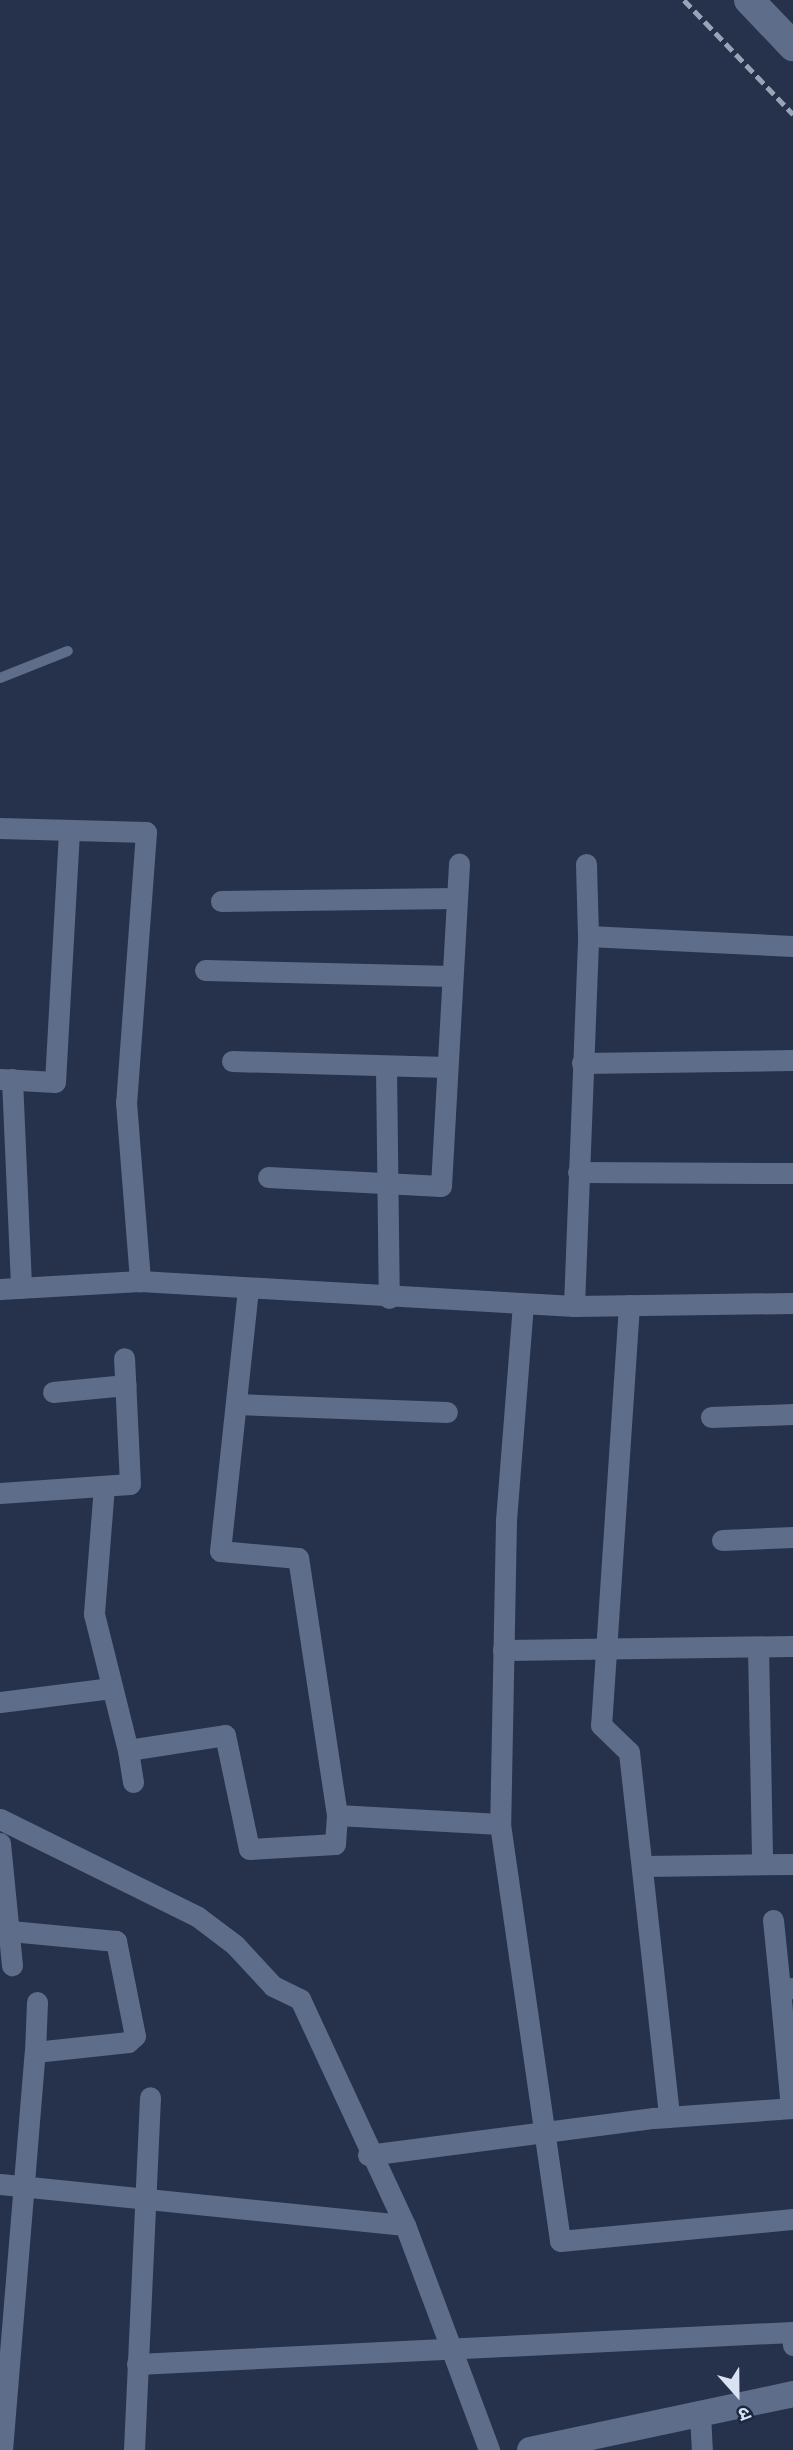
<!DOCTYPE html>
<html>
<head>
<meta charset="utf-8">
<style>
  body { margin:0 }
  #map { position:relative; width:793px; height:2450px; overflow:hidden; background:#26324c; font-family:"Space Grotesk","Noto Sans Devanagari",sans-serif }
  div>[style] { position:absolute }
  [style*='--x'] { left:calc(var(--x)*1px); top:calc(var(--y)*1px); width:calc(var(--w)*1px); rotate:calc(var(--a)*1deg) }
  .service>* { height:10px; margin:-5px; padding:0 5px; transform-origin:5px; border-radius:5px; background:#5e6d8a }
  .minor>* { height:21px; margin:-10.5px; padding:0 10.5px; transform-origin:10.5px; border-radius:10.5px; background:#5e6d8a }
  .tertiary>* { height:26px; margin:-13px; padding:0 13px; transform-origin:13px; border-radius:13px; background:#5e6d8a }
  .secondary>* { height:30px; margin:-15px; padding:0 15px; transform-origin:15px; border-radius:15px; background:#5e6d8a }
  .rail>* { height:5px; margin-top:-2.5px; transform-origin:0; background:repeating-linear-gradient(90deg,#9aa4b7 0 10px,transparent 0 15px) }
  span { translate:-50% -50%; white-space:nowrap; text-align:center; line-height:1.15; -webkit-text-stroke:5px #1c2841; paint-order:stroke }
  .north { position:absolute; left:702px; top:2359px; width:70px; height:70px; -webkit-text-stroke:5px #1c2841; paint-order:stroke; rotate:159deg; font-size:19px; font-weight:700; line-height:28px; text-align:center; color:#d9e2f2 }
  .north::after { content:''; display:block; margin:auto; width:24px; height:32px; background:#d9e2f2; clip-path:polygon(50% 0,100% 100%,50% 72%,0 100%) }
</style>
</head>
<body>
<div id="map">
  <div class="service">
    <div style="--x:0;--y:678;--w:73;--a:-21.7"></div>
  </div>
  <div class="minor">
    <div style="--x:0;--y:828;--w:146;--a:1.6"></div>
    <div style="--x:146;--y:832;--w:271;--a:94.2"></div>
    <div style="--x:126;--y:1102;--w:180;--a:85.5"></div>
    <div style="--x:586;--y:864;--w:72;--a:88.4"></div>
    <div style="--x:221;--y:901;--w:236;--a:-0.7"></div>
    <div style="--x:205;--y:970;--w:246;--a:1.4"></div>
    <div style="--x:232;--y:1061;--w:215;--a:1.6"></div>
    <div style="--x:582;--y:1063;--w:211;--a:-0.8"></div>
    <div style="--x:386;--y:1067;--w:231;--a:89.3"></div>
    <div style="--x:0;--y:1079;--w:55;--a:3.1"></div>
    <div style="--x:55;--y:1082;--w:252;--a:-86.8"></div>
    <div style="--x:12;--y:1079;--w:209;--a:87.5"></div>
    <div style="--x:578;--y:1172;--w:215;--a:0.3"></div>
    <div style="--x:268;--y:1177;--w:173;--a:3"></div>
    <div style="--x:441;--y:1186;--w:323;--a:-86.8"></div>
    <div style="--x:0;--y:1289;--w:140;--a:-3.3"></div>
    <div style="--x:140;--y:1281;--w:435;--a:3.3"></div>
    <div style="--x:574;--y:1306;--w:219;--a:-0.8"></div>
    <div style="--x:523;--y:1304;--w:218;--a:94.5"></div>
    <div style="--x:506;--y:1521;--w:303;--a:91.1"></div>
    <div style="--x:500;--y:1824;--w:421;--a:81.8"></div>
    <div style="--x:560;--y:2241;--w:234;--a:-5.4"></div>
    <div style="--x:629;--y:1305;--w:421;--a:93.8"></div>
    <div style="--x:601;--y:1725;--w:39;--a:44"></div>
    <div style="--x:629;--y:1752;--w:367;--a:83.7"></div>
    <div style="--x:574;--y:1306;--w:370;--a:-87.8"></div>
    <div style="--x:588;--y:936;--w:205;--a:2.8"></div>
    <div style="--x:53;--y:1392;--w:73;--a:-5.5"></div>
    <div style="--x:237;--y:1404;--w:210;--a:2.2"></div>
    <div style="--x:711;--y:1417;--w:82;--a:-2.1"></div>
    <div style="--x:104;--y:1486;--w:128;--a:94.5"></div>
    <div style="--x:94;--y:1614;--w:140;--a:76"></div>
    <div style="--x:0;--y:1493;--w:130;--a:-4"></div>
    <div style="--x:130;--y:1484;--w:126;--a:-92.7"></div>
    <div style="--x:722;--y:1540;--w:71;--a:-2.4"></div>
    <div style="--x:758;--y:1647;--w:217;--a:88.9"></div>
    <div style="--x:503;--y:1650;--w:290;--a:-0.8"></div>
    <div style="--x:0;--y:1702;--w:112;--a:-7.2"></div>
    <div style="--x:133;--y:1782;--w:32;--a:-99"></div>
    <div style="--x:128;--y:1750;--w:98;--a:-8.8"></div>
    <div style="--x:225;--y:1735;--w:116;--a:78.1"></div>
    <div style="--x:249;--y:1849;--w:86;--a:-3.3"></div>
    <div style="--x:335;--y:1844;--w:29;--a:-86"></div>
    <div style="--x:337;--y:1815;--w:260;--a:-98.6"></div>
    <div style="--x:298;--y:1558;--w:78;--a:-174.9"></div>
    <div style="--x:220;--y:1551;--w:263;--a:-83.9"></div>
    <div style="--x:337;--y:1815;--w:163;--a:3.2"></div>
    <div style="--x:0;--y:1819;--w:221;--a:26.3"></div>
    <div style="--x:198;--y:1917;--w:46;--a:37.1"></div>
    <div style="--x:235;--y:1945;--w:56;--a:47.2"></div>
    <div style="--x:273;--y:1986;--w:30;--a:26"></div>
    <div style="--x:300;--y:1999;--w:249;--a:65.1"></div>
    <div style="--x:405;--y:2225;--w:240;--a:69.5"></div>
    <div style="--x:0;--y:1843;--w:123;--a:84.4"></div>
    <div style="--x:645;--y:1866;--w:148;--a:-0.8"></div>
    <div style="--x:773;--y:1920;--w:69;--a:84.2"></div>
    <div style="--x:35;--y:2052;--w:50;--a:-87.7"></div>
    <div style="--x:791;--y:2108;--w:120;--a:-95.3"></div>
    <div style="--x:780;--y:1989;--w:13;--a:-4"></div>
    <div style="--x:368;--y:2155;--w:288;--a:-7.4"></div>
    <div style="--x:654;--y:2118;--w:139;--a:-4.1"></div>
    <div style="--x:0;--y:2184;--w:407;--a:5.8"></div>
    <div style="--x:137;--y:2364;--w:656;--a:-2.8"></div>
    <div style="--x:792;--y:2332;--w:13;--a:86"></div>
    <div style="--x:700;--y:2414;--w:36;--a:87"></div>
    <div style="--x:2;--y:2450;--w:399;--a:-85.3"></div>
    <div style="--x:35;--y:2052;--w:94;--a:-6.1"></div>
    <div style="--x:128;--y:2042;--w:9;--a:-41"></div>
    <div style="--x:135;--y:2036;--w:97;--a:-101.3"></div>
    <div style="--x:116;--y:1941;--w:106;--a:-174.6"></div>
    <div style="--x:134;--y:2450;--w:353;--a:-87.4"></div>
  </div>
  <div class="tertiary">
    <div style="--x:530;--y:2450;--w:269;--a:-12"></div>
  </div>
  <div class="secondary">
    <div style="--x:749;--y:0;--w:64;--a:46.3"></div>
  </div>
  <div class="rail">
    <div style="--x:684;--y:0;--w:158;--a:46.3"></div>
  </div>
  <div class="north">उ</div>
</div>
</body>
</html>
